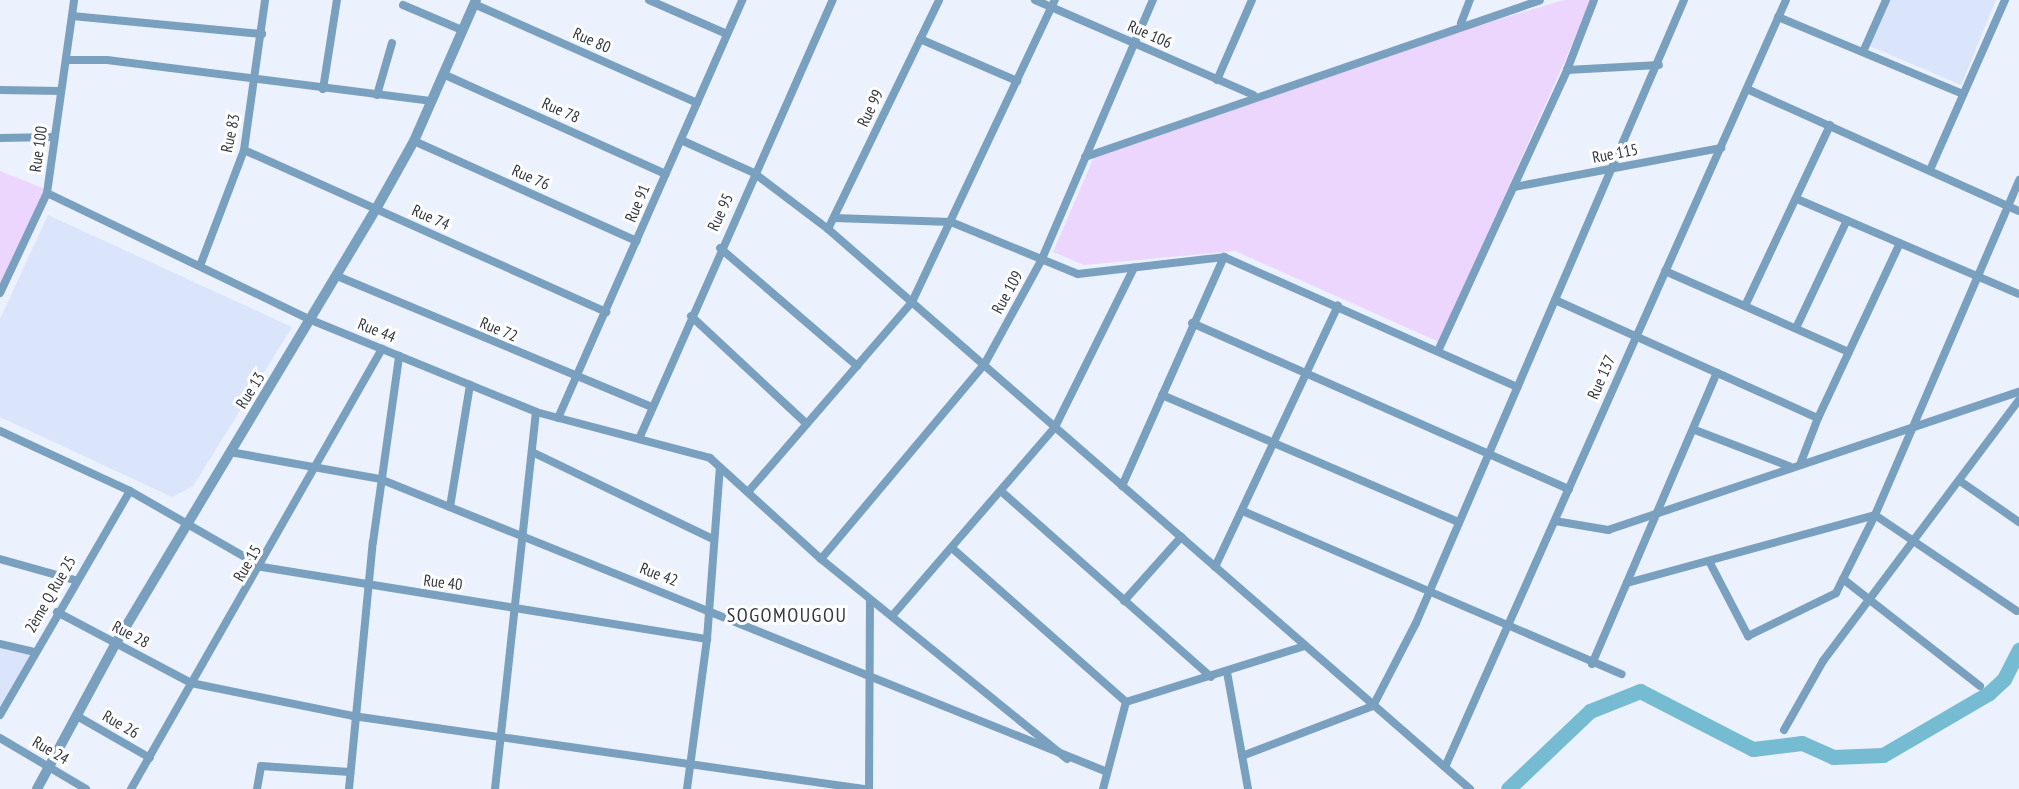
<!DOCTYPE html>
<html>
<head>
<meta charset="utf-8">
<style>
  body { margin:0 }
  #map { position:relative; width:2019px; height:789px; overflow:hidden; background:#ebf1fd; font-family:"PT Sans Narrow",sans-serif }
  div>[style] { position:absolute }
  [style*='--x'] { left:calc(var(--x)*1px); top:calc(var(--y)*1px); width:calc(var(--w)*1px); rotate:calc(var(--a)*1deg) }
  .built>* { inset:0; background:#dae4fa }
  .green>* { inset:0; background:#edd6fe }
  .river>* { height:15px; margin:-7.5px; padding:0 7.5px; transform-origin:7.5px; border-radius:7.5px; background:#75bbd2 }
  .minor>* { height:8px; margin:-4px; padding:0 4px; transform-origin:4px; border-radius:4px; background:#7aa0bf }
  .tertiary>* { height:10px; margin:-5px; padding:0 5px; transform-origin:5px; border-radius:5px; background:#7aa0bf }
  span { translate:-50% -50%; white-space:nowrap; text-align:center; line-height:1.15; -webkit-text-stroke:6px #fefefe; paint-order:stroke }
  .street-label { font-size:16px; color:#33373f }
  .quarter-label { font-size:20px; color:#33373f; letter-spacing:1.5px }
</style>
</head>
<body>
<div id="map">
  <div class="built">
    <div style="clip-path:polygon(1890px 0,1996px 0,1961px 85px,1870px 46px)"></div>
    <div style="clip-path:polygon(48px 215px,292px 327px,193px 486px,172px 497px,0 417px,0 319px)"></div>
    <div style="clip-path:polygon(0 646px,31px 653px,0 706px)"></div>
  </div>
  <div class="green">
    <div style="clip-path:polygon(1564px 0,1592px 0,1439px 342px,1235px 251px,1084px 265px,1053px 252px,1094px 157px,1369px 58px)"></div>
    <div style="clip-path:polygon(0 171px,45px 189px,0 286px)"></div>
  </div>
  <div class="river">
    <div style="--x:1508;--y:789;--w:113;--a:-43.6"></div>
    <div style="--x:1590;--y:711;--w:54;--a:-21.8"></div>
    <div style="--x:1640;--y:691;--w:127;--a:27.2"></div>
    <div style="--x:1753;--y:749;--w:49;--a:-7"></div>
    <div style="--x:1802;--y:743;--w:34;--a:24"></div>
    <div style="--x:1833;--y:757;--w:50;--a:-2.3"></div>
    <div style="--x:1883;--y:755;--w:123;--a:-30.3"></div>
    <div style="--x:1989;--y:693;--w:21;--a:-43"></div>
    <div style="--x:2004;--y:679;--w:33;--a:-63"></div>
  </div>
  <div class="minor">
    <div style="--x:649;--y:0;--w:85;--a:23.6"></div>
    <div style="--x:1035;--y:0;--w:238;--a:23.5"></div>
    <div style="--x:474;--y:4;--w:244;--a:23.9"></div>
    <div style="--x:403;--y:5;--w:64;--a:23"></div>
    <div style="--x:72;--y:16;--w:191;--a:5.4"></div>
    <div style="--x:1778;--y:17;--w:200;--a:22.6"></div>
    <div style="--x:1461;--y:23;--w:25;--a:-69"></div>
    <div style="--x:920;--y:39;--w:106;--a:23.4"></div>
    <div style="--x:1863;--y:52;--w:57;--a:-66.1"></div>
    <div style="--x:66;--y:60;--w:41;--a:0"></div>
    <div style="--x:107;--y:60;--w:326;--a:7.2"></div>
    <div style="--x:1567;--y:70;--w:92;--a:-3.1"></div>
    <div style="--x:443;--y:74;--w:244;--a:24.2"></div>
    <div style="--x:1217;--y:80;--w:87;--a:-66.4"></div>
    <div style="--x:323;--y:89;--w:90;--a:-81.1"></div>
    <div style="--x:1747;--y:89;--w:298;--a:24.2"></div>
    <div style="--x:0;--y:90;--w:61;--a:0.9"></div>
    <div style="--x:377;--y:95;--w:54;--a:-73.9"></div>
    <div style="--x:0;--y:138;--w:54;--a:-1.1"></div>
    <div style="--x:681;--y:140;--w:80;--a:24.3"></div>
    <div style="--x:754;--y:173;--w:93;--a:37.1"></div>
    <div style="--x:828;--y:229;--w:852;--a:41.1"></div>
    <div style="--x:414;--y:141;--w:244;--a:24.2"></div>
    <div style="--x:244;--y:150;--w:397;--a:24.1"></div>
    <div style="--x:1085;--y:157;--w:481;--a:-19"></div>
    <div style="--x:1930;--y:170;--w:186;--a:-66.2"></div>
    <div style="--x:1514;--y:187;--w:211;--a:-10.7"></div>
    <div style="--x:47;--y:193;--w:293;--a:25.7"></div>
    <div style="--x:311;--y:320;--w:243;--a:22.2"></div>
    <div style="--x:536;--y:412;--w:180;--a:14.8"></div>
    <div style="--x:710;--y:458;--w:150;--a:42.3"></div>
    <div style="--x:821;--y:559;--w:317;--a:39.1"></div>
    <div style="--x:1797;--y:199;--w:241;--a:23.2"></div>
    <div style="--x:834;--y:218;--w:117;--a:2"></div>
    <div style="--x:951;--y:222;--w:137;--a:22.3"></div>
    <div style="--x:1078;--y:274;--w:147;--a:-6.6"></div>
    <div style="--x:1224;--y:257;--w:321;--a:23.9"></div>
    <div style="--x:828;--y:229;--w:254;--a:-64.1"></div>
    <div style="--x:720;--y:248;--w:181;--a:40.7"></div>
    <div style="--x:200;--y:266;--w:124;--a:-69.2"></div>
    <div style="--x:244;--y:150;--w:151;--a:-82"></div>
    <div style="--x:1665;--y:271;--w:201;--a:23.8"></div>
    <div style="--x:337;--y:276;--w:341;--a:22.6"></div>
    <div style="--x:0;--y:293;--w:110;--a:-64.8"></div>
    <div style="--x:47;--y:193;--w:195;--a:-82"></div>
    <div style="--x:1555;--y:300;--w:288;--a:24.2"></div>
    <div style="--x:1818;--y:418;--w:193;--a:-64.9"></div>
    <div style="--x:1745;--y:306;--w:200;--a:-64.8"></div>
    <div style="--x:691;--y:316;--w:158;--a:43"></div>
    <div style="--x:1192;--y:323;--w:412;--a:23.8"></div>
    <div style="--x:1796;--y:328;--w:119;--a:-64.7"></div>
    <div style="--x:1438;--y:351;--w:309;--a:-65.3"></div>
    <div style="--x:1567;--y:70;--w:75;--a:-68.9"></div>
    <div style="--x:1162;--y:395;--w:323;--a:23.2"></div>
    <div style="--x:558;--y:418;--w:457;--a:-66.2"></div>
    <div style="--x:1695;--y:430;--w:101;--a:21"></div>
    <div style="--x:0;--y:431;--w:143;--a:24.8"></div>
    <div style="--x:130;--y:491;--w:152;--a:29.9"></div>
    <div style="--x:262;--y:567;--w:451;--a:9.2"></div>
    <div style="--x:639;--y:439;--w:480;--a:-66.2"></div>
    <div style="--x:230;--y:452;--w:152;--a:10.2"></div>
    <div style="--x:380;--y:479;--w:782;--a:21.94"></div>
    <div style="--x:532;--y:452;--w:201;--a:25.7"></div>
    <div style="--x:1801;--y:462;--w:47;--a:-68.9"></div>
    <div style="--x:1960;--y:481;--w:72;--a:34.8"></div>
    <div style="--x:1122;--y:486;--w:251;--a:-66"></div>
    <div style="--x:748;--y:492;--w:251;--a:-49.2"></div>
    <div style="--x:912;--y:302;--w:334;--a:-64.7"></div>
    <div style="--x:1002;--y:492;--w:279;--a:41.5"></div>
    <div style="--x:450;--y:507;--w:124;--a:-80.7"></div>
    <div style="--x:1245;--y:512;--w:410;--a:23.3"></div>
    <div style="--x:1555;--y:521;--w:54;--a:9.6"></div>
    <div style="--x:1608;--y:530;--w:434;--a:-18.6"></div>
    <div style="--x:952;--y:548;--w:232;--a:41.5"></div>
    <div style="--x:0;--y:559;--w:77;--a:15.8"></div>
    <div style="--x:821;--y:559;--w:253;--a:-50"></div>
    <div style="--x:984;--y:365;--w:119;--a:-61.3"></div>
    <div style="--x:1041;--y:261;--w:284;--a:-66.8"></div>
    <div style="--x:1709;--y:561;--w:85;--a:62.5"></div>
    <div style="--x:1748;--y:636;--w:98;--a:-26"></div>
    <div style="--x:1836;--y:593;--w:87;--a:-63.4"></div>
    <div style="--x:1875;--y:515;--w:171;--a:34.1"></div>
    <div style="--x:1215;--y:567;--w:289;--a:-64.8"></div>
    <div style="--x:1843;--y:579;--w:174;--a:38"></div>
    <div style="--x:1627;--y:583;--w:257;--a:-15.3"></div>
    <div style="--x:1875;--y:515;--w:365;--a:-66.7"></div>
    <div style="--x:1124;--y:601;--w:86;--a:-48.3"></div>
    <div style="--x:57;--y:612;--w:152;--a:27.9"></div>
    <div style="--x:191;--y:683;--w:165;--a:11.5"></div>
    <div style="--x:353;--y:716;--w:516;--a:8.13"></div>
    <div style="--x:892;--y:616;--w:250;--a:-49.2"></div>
    <div style="--x:1055;--y:427;--w:178;--a:-63.6"></div>
    <div style="--x:0;--y:644;--w:35;--a:13"></div>
    <div style="--x:1592;--y:664;--w:317;--a:-66.8"></div>
    <div style="--x:1227;--y:672;--w:119;--a:79.8"></div>
    <div style="--x:1126;--y:702;--w:188;--a:-17.4"></div>
    <div style="--x:0;--y:715;--w:259;--a:-59.9"></div>
    <div style="--x:77;--y:716;--w:84;--a:29.9"></div>
    <div style="--x:1784;--y:730;--w:79;--a:-60.5"></div>
    <div style="--x:1823;--y:661;--w:326;--a:-53.1"></div>
    <div style="--x:0;--y:738;--w:100;--a:30.7"></div>
    <div style="--x:1242;--y:756;--w:140;--a:-20.9"></div>
    <div style="--x:1373;--y:706;--w:93;--a:-62.6"></div>
    <div style="--x:1416;--y:623;--w:678;--a:-66.72"></div>
    <div style="--x:1445;--y:767;--w:839;--a:-66.03"></div>
    <div style="--x:131;--y:789;--w:507;--a:-60.3"></div>
    <div style="--x:257;--y:789;--w:23;--a:-80"></div>
    <div style="--x:261;--y:766;--w:89;--a:3.9"></div>
    <div style="--x:349;--y:789;--w:248;--a:-84.5"></div>
    <div style="--x:373;--y:542;--w:188;--a:-82"></div>
    <div style="--x:495;--y:789;--w:379;--a:-83.8"></div>
    <div style="--x:687;--y:789;--w:151;--a:-82.4"></div>
    <div style="--x:707;--y:639;--w:172;--a:-85.7"></div>
    <div style="--x:869;--y:789;--w:189;--a:-89.7"></div>
    <div style="--x:1103;--y:789;--w:90;--a:-75.2"></div>
  </div>
  <div class="tertiary">
    <div style="--x:37;--y:789;--w:166;--a:-61.6"></div>
    <div style="--x:116;--y:643;--w:506;--a:-59.08"></div>
    <div style="--x:376;--y:209;--w:78;--a:-60.8"></div>
    <div style="--x:414;--y:141;--w:154;--a:-66.3"></div>
  </div>
  <div class="street-label">
    <span style="left:1150px;top:34px;rotate:24deg">Rue 106</span>
    <span style="left:592px;top:40px;rotate:24deg">Rue 80</span>
    <span style="left:870px;top:108px;rotate:-64deg">Rue 99</span>
    <span style="left:561px;top:110px;rotate:24deg">Rue 78</span>
    <span style="left:230px;top:133px;rotate:-78deg">Rue 83</span>
    <span style="left:38px;top:149px;rotate:-82deg">Rue 100</span>
    <span style="left:1615px;top:153px;rotate:-11deg">Rue 115</span>
    <span style="left:531px;top:177px;rotate:24deg">Rue 76</span>
    <span style="left:637px;top:203px;rotate:-67deg">Rue 91</span>
    <span style="left:720px;top:212px;rotate:-65deg">Rue 95</span>
    <span style="left:431px;top:217px;rotate:24deg">Rue 74</span>
    <span style="left:1007px;top:292px;rotate:-61deg">Rue 109</span>
    <span style="left:499px;top:329px;rotate:23deg">Rue 72</span>
    <span style="left:377px;top:330px;rotate:22deg">Rue 44</span>
    <span style="left:1601px;top:377px;rotate:-66deg">Rue 137</span>
    <span style="left:250px;top:390px;rotate:-58deg">Rue 13</span>
    <span style="left:247px;top:563px;rotate:-60deg">Rue 15</span>
    <span style="left:659px;top:574px;rotate:21deg">Rue 42</span>
    <span style="left:443px;top:582px;rotate:7deg">Rue 40</span>
    <span style="left:50px;top:594px;rotate:-60deg">2ème Q Rue 25</span>
    <span style="left:131px;top:634px;rotate:28deg">Rue 28</span>
    <span style="left:121px;top:724px;rotate:30deg">Rue 26</span>
    <span style="left:51px;top:750px;rotate:31deg">Rue 24</span>
  </div>
  <div class="quarter-label">
    <span style="left:787px;top:615px">SOGOMOUGOU</span>
  </div>
</div>
</body>
</html>
